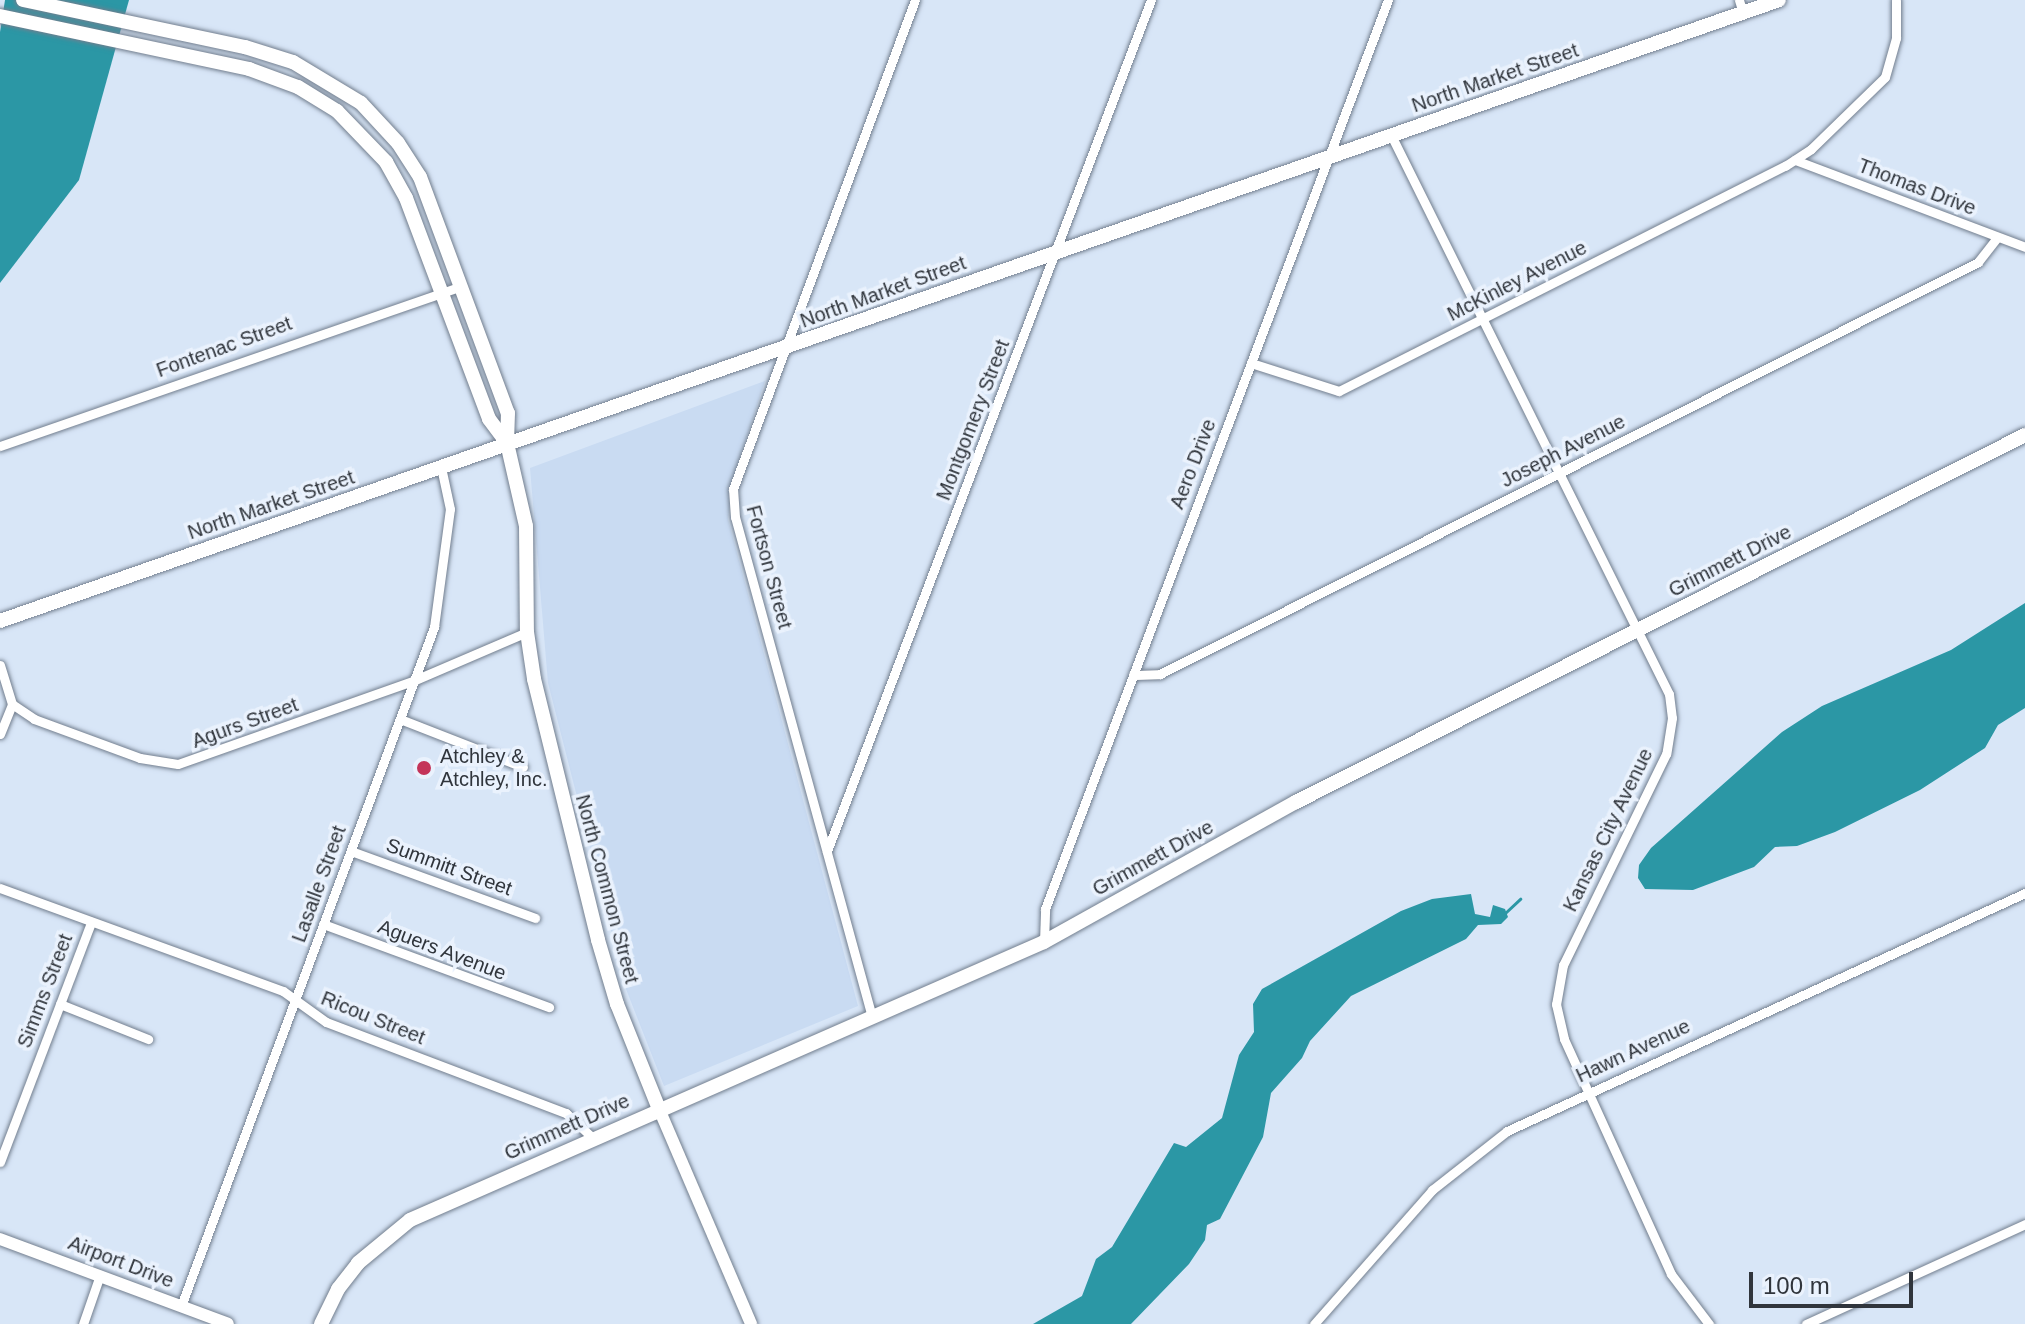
<!DOCTYPE html>
<html>
<head>
<meta charset="utf-8">
<style>
  body { margin:0 }
  #map { position:relative; width:2025px; height:1324px; overflow:hidden; background:#d8e6f7; font-family:Arial,sans-serif }
  div>[style] { position:absolute }
  [style*='--x'] { left:calc(var(--x)*1px); top:calc(var(--y)*1px); width:calc(var(--w)*1px); rotate:calc(var(--a)*1deg) }
  .built>* { inset:0; background:#c9dbf2 }
  .water>* { inset:0; background:#2b97a5 }
  .stream>* { height:3px; margin:-1.5px; padding:0 1.5px; transform-origin:1.5px; border-radius:1.5px; background:#2b97a5 }
  .roads { filter:drop-shadow(0 0 2px #727e8e) drop-shadow(0 0 2px #727e8e) }
  .minor>* { height:9px; margin:-4.5px; padding:0 4.5px; transform-origin:4.5px; border-radius:4.5px; background:#fff }
  .tertiary>* { height:12px; margin:-6px; padding:0 6px; transform-origin:6px; border-radius:6px; background:#fff }
  .secondary>* { height:14px; margin:-7px; padding:0 7px; transform-origin:7px; border-radius:7px; background:#fff }
  .primary>* { height:14px; margin:-7px; padding:0 7px; transform-origin:7px; border-radius:7px; background:#fff }
  .dots>* { width:22px; height:22px; translate:-50% -50%; box-sizing:border-box; border:4px solid #eaf2fd; border-radius:50% }
  span { translate:-50% -50%; white-space:nowrap; text-align:center; line-height:1.15; -webkit-text-stroke:7px #eaf2fd; paint-order:stroke }
  .street-label { font-size:20px; color:#30353c }
  .poi-label { font-size:20px; color:#30353c }
  .left { translate:0 -50%; text-align:left }
  .scale { position:absolute; left:1749px; top:1272px; width:164px; height:36px; box-sizing:border-box; border:4px solid #30353c; border-top:0; padding-left:10px; font-size:24px; line-height:28px; white-space:nowrap; color:#30353c; -webkit-text-stroke:6px #eaf2fd; paint-order:stroke }
</style>
</head>
<body>
<div id="map">
  <div class="built">
    <div style="clip-path:polygon(765px 381px,733px 478px,728px 519px,858px 1006px,664px 1086px,626px 989px,548px 683px,530px 468px)"></div>
  </div>
  <div class="water">
    <div style="clip-path:polygon(5px 0,129px 0,79px 180px,0 283px,0 32px)"></div>
    <div style="clip-path:polygon(2025px 603px,2025px 708px,1998px 725px,1985px 748px,1920px 790px,1835px 832px,1797px 846px,1775px 847px,1754px 867px,1693px 890px,1645px 889px,1638px 878px,1639px 865px,1651px 848px,1782px 732px,1822px 706px,1951px 650px)"></div>
    <div style="clip-path:polygon(1471px 894px,1475px 914px,1490px 917px,1493px 905px,1505px 909px,1508px 917px,1501px 924px,1478px 925px,1466px 939px,1351px 996px,1310px 1041px,1302px 1058px,1271px 1093px,1263px 1137px,1220px 1219px,1207px 1225px,1205px 1240px,1189px 1264px,1131px 1324px,1033px 1324px,1082px 1296px,1096px 1259px,1112px 1247px,1174px 1143px,1186px 1147px,1222px 1118px,1239px 1055px,1254px 1032px,1253px 1004px,1262px 989px,1401px 911px,1432px 899px)"></div>
  </div>
  <div class="stream">
    <div style="--x:1505;--y:913;--w:21;--a:-43"></div>
  </div>
  <div class="roads">
    <div class="minor">
      <div style="--x:1739;--y:0;--w:14;--a:73"></div>
      <div style="--x:1391;--y:135;--w:624;--a:63.56"></div>
      <div style="--x:1669;--y:694;--w:24;--a:83"></div>
      <div style="--x:1672;--y:718;--w:36;--a:99"></div>
      <div style="--x:1666;--y:754;--w:235;--a:116"></div>
      <div style="--x:1563;--y:965;--w:40;--a:100"></div>
      <div style="--x:1556;--y:1004;--w:36;--a:77"></div>
      <div style="--x:1564;--y:1039;--w:258;--a:65.5"></div>
      <div style="--x:1671;--y:1274;--w:63;--a:52.8"></div>
      <div style="--x:1795;--y:160;--w:246;--a:20.7"></div>
      <div style="--x:1251;--y:363;--w:92;--a:17.7"></div>
      <div style="--x:1339;--y:391;--w:500;--a:-26.8"></div>
      <div style="--x:1785;--y:166;--w:31;--a:-33"></div>
      <div style="--x:1811;--y:149;--w:103;--a:-44.2"></div>
      <div style="--x:1885;--y:77;--w:41;--a:-74.2"></div>
      <div style="--x:1896;--y:38;--w:38;--a:-90"></div>
      <div style="--x:0;--y:446;--w:488;--a:-19.1"></div>
      <div style="--x:0;--y:665;--w:41;--a:72.9"></div>
      <div style="--x:12;--y:704;--w:27;--a:34"></div>
      <div style="--x:34;--y:719;--w:113;--a:20.2"></div>
      <div style="--x:140;--y:758;--w:38;--a:9"></div>
      <div style="--x:178;--y:764;--w:251;--a:-19.5"></div>
      <div style="--x:415;--y:680;--w:122;--a:-23.2"></div>
      <div style="--x:1133;--y:675;--w:27;--a:-2"></div>
      <div style="--x:1160;--y:674;--w:916;--a:-26.73"></div>
      <div style="--x:1978;--y:262;--w:31;--a:-52"></div>
      <div style="--x:400;--y:719;--w:132;--a:21.3"></div>
      <div style="--x:0;--y:734;--w:32;--a:-68"></div>
      <div style="--x:351;--y:851;--w:196;--a:20"></div>
      <div style="--x:827;--y:851;--w:911;--a:-69.16"></div>
      <div style="--x:0;--y:888;--w:301;--a:20"></div>
      <div style="--x:283;--y:991;--w:53;--a:35.8"></div>
      <div style="--x:326;--y:1022;--w:257;--a:20.8"></div>
      <div style="--x:566;--y:1113;--w:37;--a:43"></div>
      <div style="--x:323;--y:924;--w:241;--a:20.2"></div>
      <div style="--x:1044;--y:942;--w:33;--a:-88"></div>
      <div style="--x:1045;--y:909;--w:972;--a:-69.33"></div>
      <div style="--x:60;--y:1004;--w:95;--a:21.7"></div>
      <div style="--x:872;--y:1017;--w:518;--a:-105.32"></div>
      <div style="--x:735;--y:517;--w:28;--a:-94"></div>
      <div style="--x:733;--y:489;--w:522;--a:-69.59"></div>
      <div style="--x:0;--y:1162;--w:257;--a:-69.2"></div>
      <div style="--x:181;--y:1306;--w:725;--a:-69.56"></div>
      <div style="--x:434;--y:627;--w:119;--a:-82.3"></div>
      <div style="--x:450;--y:509;--w:43;--a:-102.1"></div>
      <div style="--x:83;--y:1324;--w:52;--a:-70.9"></div>
      <div style="--x:1314;--y:1324;--w:179;--a:-48.6"></div>
      <div style="--x:1432;--y:1190;--w:95;--a:-38.2"></div>
      <div style="--x:1507;--y:1131;--w:570;--a:-24.68"></div>
      <div style="--x:1806;--y:1324;--w:241;--a:-24.5"></div>
    </div>
    <div class="tertiary">
      <div style="--x:659;--y:1109;--w:234;--a:66.8"></div>
      <div style="--x:0;--y:1239;--w:243;--a:20.4"></div>
    </div>
    <div class="secondary">
      <div style="--x:23;--y:0;--w:227;--a:12"></div>
      <div style="--x:245;--y:47;--w:50;--a:17.4"></div>
      <div style="--x:293;--y:62;--w:79;--a:31.1"></div>
      <div style="--x:361;--y:103;--w:54;--a:47.2"></div>
      <div style="--x:398;--y:143;--w:40;--a:57.1"></div>
      <div style="--x:420;--y:177;--w:252;--a:69.6"></div>
      <div style="--x:508;--y:413;--w:30;--a:92"></div>
      <div style="--x:507;--y:443;--w:85;--a:77.1"></div>
      <div style="--x:526;--y:526;--w:106;--a:89.5"></div>
      <div style="--x:527;--y:632;--w:48;--a:81.5"></div>
      <div style="--x:534;--y:679;--w:269;--a:76.2"></div>
      <div style="--x:598;--y:940;--w:67;--a:73.5"></div>
      <div style="--x:617;--y:1004;--w:113;--a:68.2"></div>
      <div style="--x:0;--y:16;--w:255;--a:12"></div>
      <div style="--x:249;--y:69;--w:52;--a:20.2"></div>
      <div style="--x:298;--y:87;--w:46;--a:31.6"></div>
      <div style="--x:337;--y:111;--w:71;--a:46.1"></div>
      <div style="--x:386;--y:162;--w:41;--a:60.9"></div>
      <div style="--x:406;--y:198;--w:236;--a:69.4"></div>
      <div style="--x:489;--y:419;--w:30;--a:53"></div>
      <div style="--x:321;--y:1324;--w:39;--a:-64"></div>
      <div style="--x:338;--y:1289;--w:33;--a:-52"></div>
      <div style="--x:358;--y:1263;--w:67;--a:-39.6"></div>
      <div style="--x:410;--y:1220;--w:692;--a:-23.68"></div>
      <div style="--x:1044;--y:942;--w:288;--a:-29.1"></div>
      <div style="--x:1296;--y:802;--w:816;--a:-26.72"></div>
    </div>
    <div class="primary">
      <div style="--x:0;--y:621;--w:1884;--a:-19.24"></div>
    </div>
  </div>
  <div class="dots">
    <div style="left:424px;top:768px;background:#c43459"></div>
  </div>
  <div class="street-label">
    <span style="left:1495px;top:78px;rotate:-19deg">North Market Street</span>
    <span style="left:1917px;top:187px;rotate:21deg">Thomas Drive</span>
    <span style="left:1517px;top:281px;rotate:-27deg">McKinley Avenue</span>
    <span style="left:883px;top:292px;rotate:-20deg">North Market Street</span>
    <span style="left:224px;top:347px;rotate:-20deg">Fontenac Street</span>
    <span style="left:973px;top:420px;rotate:-69deg">Montgomery Street</span>
    <span style="left:1563px;top:451px;rotate:-27deg">Joseph Avenue</span>
    <span style="left:1193px;top:464px;rotate:-69deg">Aero Drive</span>
    <span style="left:271px;top:505px;rotate:-19deg">North Market Street</span>
    <span style="left:1730px;top:561px;rotate:-27deg">Grimmett Drive</span>
    <span style="left:769px;top:567px;rotate:75deg">Fortson Street</span>
    <span style="left:245px;top:723px;rotate:-20deg">Agurs Street</span>
    <span style="left:1608px;top:830px;rotate:-64deg">Kansas City Avenue</span>
    <span style="left:1153px;top:858px;rotate:-29deg">Grimmett Drive</span>
    <span style="left:449px;top:867px;rotate:20deg">Summitt Street</span>
    <span style="left:319px;top:884px;rotate:-70deg">Lasalle Street</span>
    <span style="left:607px;top:889px;rotate:75deg">North Common Street</span>
    <span style="left:442px;top:950px;rotate:21deg">Aguers Avenue</span>
    <span style="left:45px;top:991px;rotate:-69deg">Simms Street</span>
    <span style="left:373px;top:1018px;rotate:22deg">Ricou Street</span>
    <span style="left:1633px;top:1051px;rotate:-25deg">Hawn Avenue</span>
    <span style="left:567px;top:1127px;rotate:-24deg">Grimmett Drive</span>
    <span style="left:121px;top:1262px;rotate:21deg">Airport Drive</span>
  </div>
  <div class="poi-label">
    <span class="left" style="left:440px;top:768px">Atchley &amp;<br>Atchley, Inc.</span>
  </div>
  <div class="scale">100 m</div>
</div>
</body>
</html>
